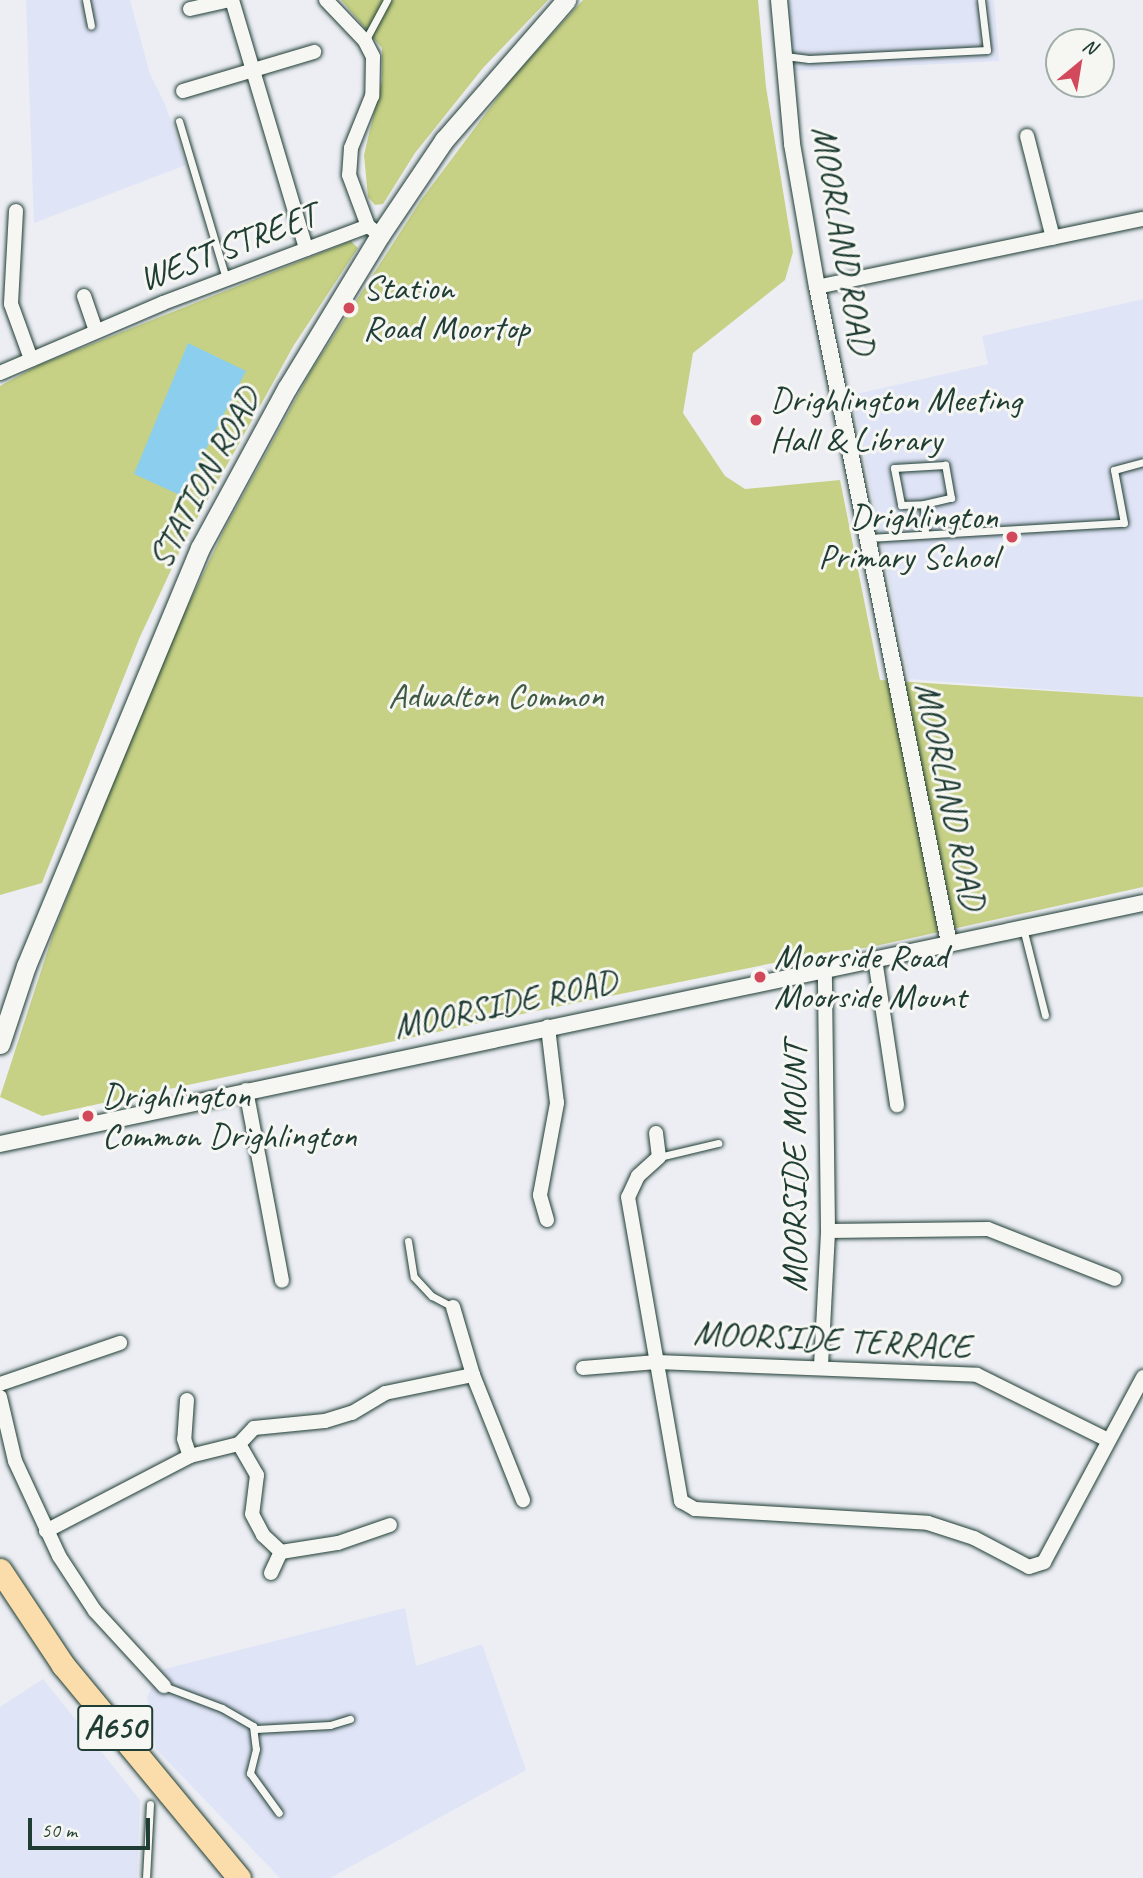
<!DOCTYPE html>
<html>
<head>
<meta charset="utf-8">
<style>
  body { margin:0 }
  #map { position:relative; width:1143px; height:1878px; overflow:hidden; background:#eceef4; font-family:Caveat,sans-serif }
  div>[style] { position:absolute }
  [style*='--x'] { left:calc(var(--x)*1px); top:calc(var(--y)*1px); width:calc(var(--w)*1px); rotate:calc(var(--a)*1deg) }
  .built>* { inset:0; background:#e0e4f7 }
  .green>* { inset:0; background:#c6d185 }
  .water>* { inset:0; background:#8bceed }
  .roads { filter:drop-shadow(0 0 2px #1f3d34) drop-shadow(0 0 2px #1f3d34) }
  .service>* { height:7px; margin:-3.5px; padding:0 3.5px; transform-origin:3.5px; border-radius:3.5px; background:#f6f6f2 }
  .minor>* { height:14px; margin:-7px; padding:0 7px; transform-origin:7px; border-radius:7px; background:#f6f6f2 }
  .tertiary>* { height:16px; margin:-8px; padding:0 8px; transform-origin:8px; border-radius:8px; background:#f6f6f2 }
  .secondary>* { height:19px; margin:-9.5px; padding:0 9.5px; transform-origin:9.5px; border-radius:9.5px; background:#f6f6f2 }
  .trunk>* { height:23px; margin:-11.5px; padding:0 11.5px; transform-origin:11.5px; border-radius:11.5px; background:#fbddab }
  .dots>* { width:19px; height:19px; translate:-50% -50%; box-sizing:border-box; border:4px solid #f6f6f2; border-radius:50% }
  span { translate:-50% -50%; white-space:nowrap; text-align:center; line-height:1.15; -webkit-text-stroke:6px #f6f6f2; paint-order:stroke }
  .shield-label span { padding:2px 5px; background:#f6f6f2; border:2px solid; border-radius:5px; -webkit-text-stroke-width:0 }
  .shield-label { font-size:33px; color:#1f3d34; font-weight:700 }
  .street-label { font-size:35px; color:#1f3d34 }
  .poi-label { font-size:35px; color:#1f3d34 }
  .left { translate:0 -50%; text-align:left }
  .right { translate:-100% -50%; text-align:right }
  .park-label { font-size:35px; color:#405b44 }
  .north { position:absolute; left:1045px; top:28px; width:70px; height:70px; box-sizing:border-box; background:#f6f6f2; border:2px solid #a0aca6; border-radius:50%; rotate:30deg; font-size:19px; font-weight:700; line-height:28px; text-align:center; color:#1f3d34 }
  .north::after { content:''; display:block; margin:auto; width:24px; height:32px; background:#d1495b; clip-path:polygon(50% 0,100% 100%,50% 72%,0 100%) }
  .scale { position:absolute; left:28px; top:1818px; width:122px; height:32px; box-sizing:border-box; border:4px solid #1f3d34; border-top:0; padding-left:9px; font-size:21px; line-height:24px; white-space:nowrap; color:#1f3d34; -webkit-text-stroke:5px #f6f6f2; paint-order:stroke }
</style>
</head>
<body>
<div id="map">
  <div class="built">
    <div style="clip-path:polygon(26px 0,130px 0,150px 74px,165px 104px,186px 165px,34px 223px)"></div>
    <div style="clip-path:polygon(785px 0,994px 0,999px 61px,791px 71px)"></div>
    <div style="clip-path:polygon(1143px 299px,1143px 697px,909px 679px,852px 395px,988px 364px,982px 336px)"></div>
    <div style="clip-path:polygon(405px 1608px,416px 1666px,482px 1644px,526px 1770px,330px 1878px,280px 1878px,156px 1749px,147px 1697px,161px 1670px)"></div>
    <div style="clip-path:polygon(43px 1679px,140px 1800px,137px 1878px,0 1878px,0 1707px)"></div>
  </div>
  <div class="green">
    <div style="clip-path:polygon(341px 0,548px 0,483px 68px,415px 153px,383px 204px,375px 205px,368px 197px,364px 155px,382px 80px,382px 48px)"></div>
    <div style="clip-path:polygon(583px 0,758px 0,766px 87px,793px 252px,785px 280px,693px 353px,683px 413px,725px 476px,745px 489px,840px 480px,880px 680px,1143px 697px,1143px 887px,871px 947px,823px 953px,541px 1010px,42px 1116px,0 1097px,54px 931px,163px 658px,224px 530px,311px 371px,421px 200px,513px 77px)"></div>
    <div style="clip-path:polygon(351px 241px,358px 248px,294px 345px,184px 542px,139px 639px,42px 883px,0 895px,0 386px,39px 365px)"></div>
  </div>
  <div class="water">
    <div style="clip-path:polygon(188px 343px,246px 371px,182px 496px,134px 474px)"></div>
  </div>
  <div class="roads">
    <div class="service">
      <div style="--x:86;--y:0;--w:26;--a:79"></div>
      <div style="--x:365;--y:41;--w:47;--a:-61.8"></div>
      <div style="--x:785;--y:56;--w:24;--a:7"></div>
      <div style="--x:809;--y:59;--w:178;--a:-2.9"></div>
      <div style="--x:987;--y:50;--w:50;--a:-96.8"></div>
      <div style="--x:179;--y:121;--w:165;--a:73.4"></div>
      <div style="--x:924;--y:504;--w:28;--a:-13"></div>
      <div style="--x:951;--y:498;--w:34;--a:-100"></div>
      <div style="--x:945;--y:465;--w:51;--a:176.6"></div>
      <div style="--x:894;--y:468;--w:38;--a:79"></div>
      <div style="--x:901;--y:505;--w:23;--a:-2"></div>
      <div style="--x:924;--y:504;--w:29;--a:88"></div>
      <div style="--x:868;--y:538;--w:256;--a:-3.4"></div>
      <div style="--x:1124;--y:523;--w:54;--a:-100.7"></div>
      <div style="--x:1114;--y:470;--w:30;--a:-15"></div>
      <div style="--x:1023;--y:928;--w:90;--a:75.8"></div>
      <div style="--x:659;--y:1157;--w:61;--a:-13.3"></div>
      <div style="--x:408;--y:1241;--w:36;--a:81"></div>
      <div style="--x:414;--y:1277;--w:26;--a:47"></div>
      <div style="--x:432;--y:1296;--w:24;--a:28"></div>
      <div style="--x:164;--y:1686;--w:62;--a:20.8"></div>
      <div style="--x:222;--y:1708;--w:36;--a:30"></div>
      <div style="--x:253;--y:1726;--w:23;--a:83"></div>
      <div style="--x:256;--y:1749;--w:25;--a:104"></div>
      <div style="--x:250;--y:1773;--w:49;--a:54.1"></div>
      <div style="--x:256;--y:1729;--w:74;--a:-3.1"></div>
      <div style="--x:330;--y:1725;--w:21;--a:-17"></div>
      <div style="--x:146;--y:1878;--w:74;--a:-86.9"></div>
    </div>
    <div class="minor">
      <div style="--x:232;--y:0;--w:260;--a:73.4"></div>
      <div style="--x:326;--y:0;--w:57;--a:46.4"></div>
      <div style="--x:365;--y:41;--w:18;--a:63"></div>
      <div style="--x:373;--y:57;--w:39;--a:91"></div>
      <div style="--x:372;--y:96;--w:56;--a:112"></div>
      <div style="--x:351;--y:148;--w:27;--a:94"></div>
      <div style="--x:349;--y:175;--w:54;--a:69.6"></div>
      <div style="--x:190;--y:9;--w:41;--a:-12.7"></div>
      <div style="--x:183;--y:91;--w:137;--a:-16.6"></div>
      <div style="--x:1027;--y:136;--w:105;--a:75.7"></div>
      <div style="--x:16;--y:211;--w:93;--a:93.1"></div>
      <div style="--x:11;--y:304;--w:59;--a:70"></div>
      <div style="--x:817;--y:287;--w:333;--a:-11.8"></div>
      <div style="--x:84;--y:296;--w:37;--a:71"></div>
      <div style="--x:0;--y:373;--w:177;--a:-23.2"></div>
      <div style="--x:163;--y:303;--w:219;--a:-20.6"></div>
      <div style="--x:368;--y:226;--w:15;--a:37"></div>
      <div style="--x:875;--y:959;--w:148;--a:81.4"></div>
      <div style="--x:246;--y:1090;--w:194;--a:79.3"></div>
      <div style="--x:656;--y:1133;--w:24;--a:83"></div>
      <div style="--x:659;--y:1157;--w:28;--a:138"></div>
      <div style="--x:638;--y:1176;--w:23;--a:115"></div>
      <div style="--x:628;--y:1197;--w:309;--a:80.1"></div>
      <div style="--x:681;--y:1501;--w:16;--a:30"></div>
      <div style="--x:695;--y:1509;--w:233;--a:3.4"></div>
      <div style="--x:928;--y:1523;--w:48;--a:18.1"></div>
      <div style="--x:974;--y:1538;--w:62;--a:27.8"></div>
      <div style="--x:1029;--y:1567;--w:16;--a:-18"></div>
      <div style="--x:1044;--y:1562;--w:210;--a:-61.8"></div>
      <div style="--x:547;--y:1220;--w:26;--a:-106"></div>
      <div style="--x:540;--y:1195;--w:94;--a:-79.5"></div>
      <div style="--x:557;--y:1103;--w:77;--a:-96.8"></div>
      <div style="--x:828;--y:1231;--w:160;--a:-0.7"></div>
      <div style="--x:988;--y:1229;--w:136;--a:21.5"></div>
      <div style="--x:453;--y:1307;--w:71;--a:73.6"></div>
      <div style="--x:821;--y:1366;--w:135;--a:-87"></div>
      <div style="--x:828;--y:1231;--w:263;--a:-90.7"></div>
      <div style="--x:583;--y:1368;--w:74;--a:-4.6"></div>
      <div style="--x:657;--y:1362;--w:320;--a:2.3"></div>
      <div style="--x:977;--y:1375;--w:144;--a:26.4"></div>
      <div style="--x:0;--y:1384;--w:127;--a:-18.9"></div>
      <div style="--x:0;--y:1397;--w:66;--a:76.8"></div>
      <div style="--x:15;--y:1461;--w:105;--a:65.1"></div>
      <div style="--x:59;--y:1556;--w:66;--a:56.8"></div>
      <div style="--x:95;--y:1611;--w:102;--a:47.4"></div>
      <div style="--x:187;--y:1400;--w:39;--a:94"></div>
      <div style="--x:184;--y:1439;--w:18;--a:71"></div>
      <div style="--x:239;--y:1444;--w:36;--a:60"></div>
      <div style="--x:257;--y:1475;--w:39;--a:97"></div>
      <div style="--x:252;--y:1514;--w:24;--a:62"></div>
      <div style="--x:263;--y:1535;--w:25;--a:43"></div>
      <div style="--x:281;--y:1552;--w:58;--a:-9"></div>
      <div style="--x:338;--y:1543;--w:55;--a:-19.1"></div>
      <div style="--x:46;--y:1531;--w:162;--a:-27.5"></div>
      <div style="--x:190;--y:1456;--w:50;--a:-13.8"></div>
      <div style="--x:239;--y:1444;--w:22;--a:-47"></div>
      <div style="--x:254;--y:1428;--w:71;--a:-5.6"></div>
      <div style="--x:325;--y:1421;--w:28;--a:-17"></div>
      <div style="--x:352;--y:1413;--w:39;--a:-31"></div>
      <div style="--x:385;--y:1393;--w:90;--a:-11.6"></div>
      <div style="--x:473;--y:1375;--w:135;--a:68.2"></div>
      <div style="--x:271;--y:1573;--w:23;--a:-65"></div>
    </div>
    <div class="tertiary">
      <div style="--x:779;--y:0;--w:145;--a:84.8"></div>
      <div style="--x:792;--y:144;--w:145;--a:80.1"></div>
      <div style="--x:817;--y:287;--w:669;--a:78.62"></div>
      <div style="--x:0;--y:1144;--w:1168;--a:-11.91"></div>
    </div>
    <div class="secondary">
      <div style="--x:0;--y:1044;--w:82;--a:-71.6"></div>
      <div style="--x:26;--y:966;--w:453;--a:-67.4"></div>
      <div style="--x:200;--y:548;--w:182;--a:-61.5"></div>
      <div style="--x:287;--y:388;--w:179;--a:-58.7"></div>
      <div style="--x:380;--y:235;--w:115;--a:-56"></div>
      <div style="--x:444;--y:140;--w:186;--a:-48.9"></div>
    </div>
    <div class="trunk">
      <div style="--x:0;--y:1570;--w:114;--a:56.4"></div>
      <div style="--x:63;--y:1665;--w:276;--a:50.4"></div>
    </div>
  </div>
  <div class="dots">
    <div style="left:349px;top:308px;background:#d1495b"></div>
    <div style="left:756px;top:420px;background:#d1495b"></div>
    <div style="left:1012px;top:537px;background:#d1495b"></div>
    <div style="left:760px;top:977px;background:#d1495b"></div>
    <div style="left:88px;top:1116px;background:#d1495b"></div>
  </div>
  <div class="shield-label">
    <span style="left:115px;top:1728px">A650</span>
  </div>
  <div class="street-label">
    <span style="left:843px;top:240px;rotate:80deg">MOORLAND ROAD</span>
    <span style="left:228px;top:247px;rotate:-21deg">WEST STREET</span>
    <span style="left:204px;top:478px;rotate:-62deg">STATION ROAD</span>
    <span style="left:950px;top:796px;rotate:78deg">MOORLAND ROAD</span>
    <span style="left:505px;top:1004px;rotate:-12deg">MOORSIDE ROAD</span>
    <span style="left:795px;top:1167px;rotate:-90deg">MOORSIDE MOUNT</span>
    <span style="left:832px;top:1340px;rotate:3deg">MOORSIDE TERRACE</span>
  </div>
  <div class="poi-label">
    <span class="left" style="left:363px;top:308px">Station<br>Road Moortop</span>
    <span class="left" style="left:770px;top:420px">Drighlington Meeting<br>Hall &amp; Library</span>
    <span class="right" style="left:998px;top:537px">Drighlington<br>Primary School</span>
    <span class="left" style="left:774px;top:977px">Moorside Road<br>Moorside Mount</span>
    <span class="left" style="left:102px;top:1116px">Drighlington<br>Common Drighlington</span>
  </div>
  <div class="park-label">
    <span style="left:496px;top:696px">Adwalton Common</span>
  </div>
  <div class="north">N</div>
  <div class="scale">50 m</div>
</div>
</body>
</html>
